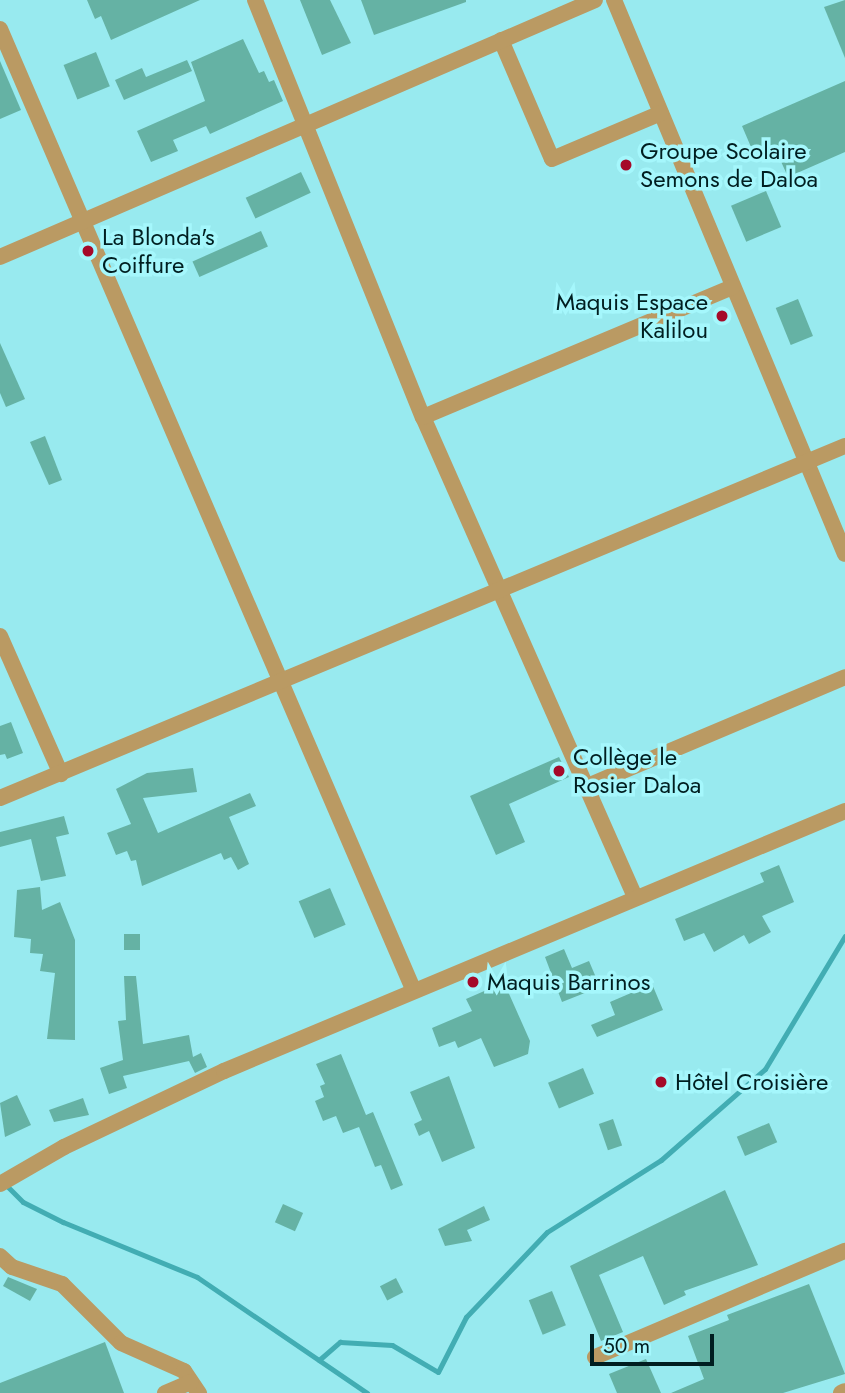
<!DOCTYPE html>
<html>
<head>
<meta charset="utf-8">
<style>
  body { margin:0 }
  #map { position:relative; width:845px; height:1393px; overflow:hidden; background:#98eaef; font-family:Jost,sans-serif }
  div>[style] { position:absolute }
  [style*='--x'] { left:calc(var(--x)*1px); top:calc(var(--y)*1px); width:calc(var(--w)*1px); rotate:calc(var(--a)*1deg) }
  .stream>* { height:5px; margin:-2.5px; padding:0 2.5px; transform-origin:2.5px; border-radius:2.5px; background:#42adb3 }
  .building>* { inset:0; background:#65b2a4; transform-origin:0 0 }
  .street>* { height:16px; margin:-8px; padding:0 8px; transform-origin:8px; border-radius:8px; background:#ba9a63 }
  .dots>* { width:19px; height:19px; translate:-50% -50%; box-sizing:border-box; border:4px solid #a5f7fc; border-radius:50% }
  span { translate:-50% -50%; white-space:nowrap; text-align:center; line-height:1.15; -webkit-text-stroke:7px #a5f7fc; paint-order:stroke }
  .poi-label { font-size:24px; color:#001e20 }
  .left { translate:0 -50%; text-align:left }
  .right { translate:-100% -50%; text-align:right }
  .scale { position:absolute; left:590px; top:1334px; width:124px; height:32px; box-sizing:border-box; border:4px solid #001e20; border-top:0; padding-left:9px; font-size:21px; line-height:24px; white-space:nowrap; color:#001e20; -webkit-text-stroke:5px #a5f7fc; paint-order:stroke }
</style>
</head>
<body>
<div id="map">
  <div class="stream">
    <div style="--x:5;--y:1184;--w:25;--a:45"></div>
    <div style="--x:23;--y:1202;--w:45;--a:26.6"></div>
    <div style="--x:63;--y:1222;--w:145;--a:22.3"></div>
    <div style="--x:197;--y:1277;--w:206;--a:34.3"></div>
    <div style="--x:319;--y:1360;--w:28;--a:-41"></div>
    <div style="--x:340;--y:1342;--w:52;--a:3.3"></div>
    <div style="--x:392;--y:1345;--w:53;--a:30.4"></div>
    <div style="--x:438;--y:1372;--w:62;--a:-63"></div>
    <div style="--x:466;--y:1317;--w:117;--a:-46.4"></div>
    <div style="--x:547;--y:1232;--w:135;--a:-32.3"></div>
    <div style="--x:661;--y:1160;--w:138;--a:-41.2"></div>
    <div style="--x:765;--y:1069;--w:155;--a:-59"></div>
  </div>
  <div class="building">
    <div style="clip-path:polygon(87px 0,200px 0,111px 40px,101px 16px,95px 19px)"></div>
    <div style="clip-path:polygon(300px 0,330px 0,351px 43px,322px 55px)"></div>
    <div style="clip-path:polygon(361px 0,466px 0,466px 2px,374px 35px)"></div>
    <div style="clip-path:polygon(845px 0,845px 58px,824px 7px)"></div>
    <div style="clip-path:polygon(243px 39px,259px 73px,264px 71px,269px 82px,274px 80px,283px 101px,210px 134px,206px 126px,173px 140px,178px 151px,151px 162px,137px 131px,205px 101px,191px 62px)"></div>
    <div style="left:96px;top:52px;width:37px;height:35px;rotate:68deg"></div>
    <div style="clip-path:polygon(187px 60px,192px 71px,124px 100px,115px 80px,142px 68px,146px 77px)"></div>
    <div style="clip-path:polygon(0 61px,21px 110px,0 119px)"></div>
    <div style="clip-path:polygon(845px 81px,845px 152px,788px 177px,774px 146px,754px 154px,742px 126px)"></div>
    <div style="left:301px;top:172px;width:23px;height:61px;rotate:65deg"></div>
    <div style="left:766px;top:191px;width:39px;height:38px;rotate:67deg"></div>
    <div style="left:261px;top:231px;width:17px;height:75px;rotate:66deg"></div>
    <div style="left:798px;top:299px;width:40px;height:24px;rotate:68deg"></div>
    <div style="clip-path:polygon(0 343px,25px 399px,6px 407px,0 393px)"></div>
    <div style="clip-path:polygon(45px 436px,62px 480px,49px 485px,30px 442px)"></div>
    <div style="clip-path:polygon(11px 722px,23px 753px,7px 759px,5px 754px,0 755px,0 726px)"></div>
    <div style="clip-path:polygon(559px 757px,569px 777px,509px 804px,525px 842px,496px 855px,470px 796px)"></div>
    <div style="clip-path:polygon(193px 768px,197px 792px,143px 798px,158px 833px,250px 793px,256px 806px,229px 817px,249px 864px,238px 870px,231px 857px,224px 860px,221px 853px,142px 886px,136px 860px,131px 861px,127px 851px,116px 855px,107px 833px,131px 824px,116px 789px,147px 773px)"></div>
    <div style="clip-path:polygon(64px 816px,69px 834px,56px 837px,66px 876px,41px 881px,31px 839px,0 847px,0 832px)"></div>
    <div style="clip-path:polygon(779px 865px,794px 902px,762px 916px,771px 932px,749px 944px,744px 935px,714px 952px,704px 933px,684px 941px,675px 919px,764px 882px,760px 873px)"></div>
    <div style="clip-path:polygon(40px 887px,42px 910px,60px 902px,75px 940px,75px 1040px,47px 1039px,55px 973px,40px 971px,43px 954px,30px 953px,31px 939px,14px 937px,17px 890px)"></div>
    <div style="left:330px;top:888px;width:40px;height:34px;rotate:67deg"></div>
    <div style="left:124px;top:934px;width:16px;height:16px"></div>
    <div style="clip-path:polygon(564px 949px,572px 968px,589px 961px,600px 987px,562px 1002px,545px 957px)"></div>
    <div style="clip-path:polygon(124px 976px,136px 976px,143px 1044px,189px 1035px,193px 1057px,201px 1053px,207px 1067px,195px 1073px,189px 1061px,123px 1076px,127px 1088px,109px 1094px,100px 1068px,123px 1060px,118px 1021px,126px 1020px)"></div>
    <div style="clip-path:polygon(652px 984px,663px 1010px,597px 1037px,591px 1025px,615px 1015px,610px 1002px)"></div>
    <div style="clip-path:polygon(498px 985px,500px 990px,506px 987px,530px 1041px,528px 1054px,494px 1067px,481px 1038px,458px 1048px,455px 1041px,439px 1047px,432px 1028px,472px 1011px,466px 999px)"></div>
    <div style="clip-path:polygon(341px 1054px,366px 1115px,373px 1112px,403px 1185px,391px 1190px,381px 1165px,375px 1167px,359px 1127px,343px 1133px,336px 1116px,323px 1121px,315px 1101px,324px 1097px,320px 1086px,325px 1084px,316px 1064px)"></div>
    <div style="left:583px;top:1068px;width:28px;height:38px;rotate:67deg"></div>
    <div style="clip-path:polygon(449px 1076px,475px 1148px,442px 1162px,429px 1131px,419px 1136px,414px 1124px,422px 1120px,410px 1092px)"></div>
    <div style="clip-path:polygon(17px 1095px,31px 1125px,5px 1137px,0 1103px)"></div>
    <div style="clip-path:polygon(83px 1098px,89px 1115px,54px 1122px,49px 1110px)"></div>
    <div style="left:613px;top:1119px;width:28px;height:15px;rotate:71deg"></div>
    <div style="left:769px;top:1123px;width:21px;height:35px;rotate:67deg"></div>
    <div style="clip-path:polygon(725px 1190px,758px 1265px,684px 1291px,686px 1295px,664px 1305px,643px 1256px,599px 1275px,623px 1332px,601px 1341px,570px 1266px)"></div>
    <div style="left:283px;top:1204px;width:22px;height:20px;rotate:24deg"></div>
    <div style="clip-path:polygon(484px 1206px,490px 1220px,467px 1230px,472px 1241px,445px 1246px,438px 1229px)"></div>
    <div style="clip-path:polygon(8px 1277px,37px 1289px,30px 1301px,3px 1286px)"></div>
    <div style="left:396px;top:1278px;width:16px;height:18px;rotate:63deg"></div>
    <div style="clip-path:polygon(809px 1284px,845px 1374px,783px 1393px,671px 1393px,704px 1379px,688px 1336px,729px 1320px,727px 1315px)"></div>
    <div style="left:552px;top:1291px;width:37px;height:25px;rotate:68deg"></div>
    <div style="clip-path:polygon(105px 1342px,124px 1393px,0 1393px,0 1383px)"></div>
    <div style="clip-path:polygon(646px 1359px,661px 1393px,617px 1393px,609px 1374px)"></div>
  </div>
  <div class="street">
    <div style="--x:255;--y:0;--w:450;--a:68.1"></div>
    <div style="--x:423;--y:417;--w:525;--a:66.17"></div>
    <div style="--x:614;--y:0;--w:600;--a:67.37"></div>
    <div style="--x:0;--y:29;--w:1047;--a:66.72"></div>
    <div style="--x:501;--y:40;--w:129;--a:66.8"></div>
    <div style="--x:552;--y:159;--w:118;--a:-22.9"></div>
    <div style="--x:0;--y:257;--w:648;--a:-23.36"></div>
    <div style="--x:423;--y:417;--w:336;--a:-22.8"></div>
    <div style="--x:0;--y:636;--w:151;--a:66.2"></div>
    <div style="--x:585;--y:787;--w:282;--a:-22.9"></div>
    <div style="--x:0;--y:798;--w:915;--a:-22.62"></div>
    <div style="--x:0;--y:1184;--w:74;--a:-30"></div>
    <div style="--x:64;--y:1147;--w:177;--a:-25.4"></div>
    <div style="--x:224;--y:1071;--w:673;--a:-22.72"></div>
    <div style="--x:0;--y:1256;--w:16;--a:43"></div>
    <div style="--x:12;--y:1267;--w:53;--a:18.8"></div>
    <div style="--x:62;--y:1284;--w:83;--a:45"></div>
    <div style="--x:121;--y:1343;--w:69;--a:24"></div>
    <div style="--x:184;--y:1371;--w:27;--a:56"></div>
    <div style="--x:595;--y:1357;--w:272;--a:-23"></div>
    <div style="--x:165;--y:1393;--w:28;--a:-23"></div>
    <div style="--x:841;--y:1393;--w:4;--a:-27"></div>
  </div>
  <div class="dots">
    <div style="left:626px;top:165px;background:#a50a29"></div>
    <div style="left:88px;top:251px;background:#a50a29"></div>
    <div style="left:722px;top:316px;background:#a50a29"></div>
    <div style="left:559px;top:771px;background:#a50a29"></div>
    <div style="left:473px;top:982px;background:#a50a29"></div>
    <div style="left:661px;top:1082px;background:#a50a29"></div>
  </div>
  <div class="poi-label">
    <span class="left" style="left:640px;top:165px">Groupe Scolaire<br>Semons de Daloa</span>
    <span class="left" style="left:102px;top:251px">La Blonda's<br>Coiffure</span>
    <span class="right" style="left:708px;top:316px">Maquis Espace<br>Kalilou</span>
    <span class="left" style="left:573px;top:771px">Collège le<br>Rosier Daloa</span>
    <span class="left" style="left:487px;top:982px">Maquis Barrinos</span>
    <span class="left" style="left:675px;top:1082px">Hôtel Croisière</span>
  </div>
  <div class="scale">50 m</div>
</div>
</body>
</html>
